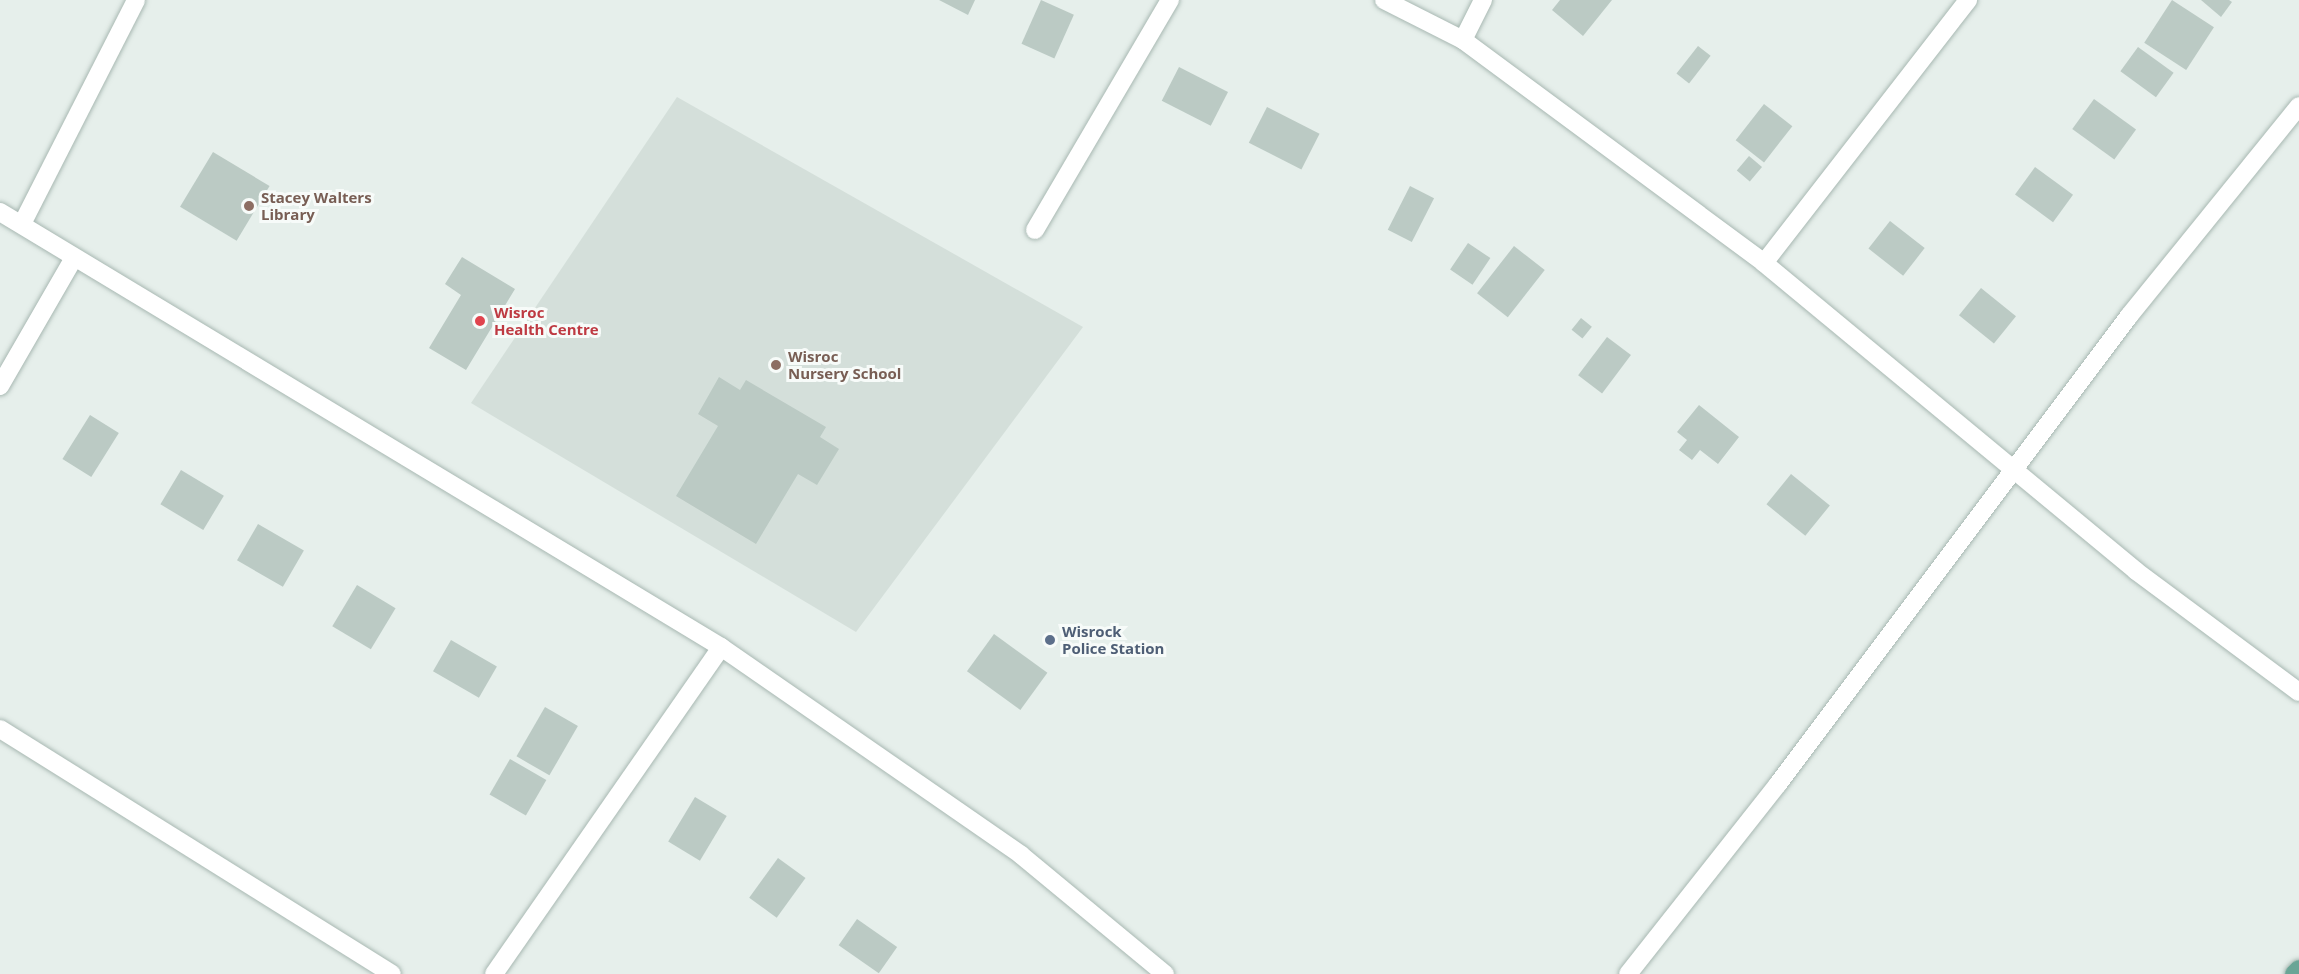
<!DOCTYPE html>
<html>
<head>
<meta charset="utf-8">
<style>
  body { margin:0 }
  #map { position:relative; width:2299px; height:974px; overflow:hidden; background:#e6efeb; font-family:"Open Sans",sans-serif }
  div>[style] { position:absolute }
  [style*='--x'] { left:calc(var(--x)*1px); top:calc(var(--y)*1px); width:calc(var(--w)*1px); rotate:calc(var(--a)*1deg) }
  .built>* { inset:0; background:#d4dfda }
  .building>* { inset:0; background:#bbcac4; transform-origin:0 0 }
  .roads { filter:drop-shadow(0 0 2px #a8b8b2) drop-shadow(0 0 2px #a8b8b2) }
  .minor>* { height:18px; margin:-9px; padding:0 9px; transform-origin:9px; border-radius:9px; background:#fff }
  .major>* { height:18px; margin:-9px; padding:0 9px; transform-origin:9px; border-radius:9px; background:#6aa596 }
  .dots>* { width:16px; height:16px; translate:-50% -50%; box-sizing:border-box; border:3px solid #f7fbf9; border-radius:50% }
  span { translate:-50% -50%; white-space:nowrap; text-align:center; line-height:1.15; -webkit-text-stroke:6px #f7fbf9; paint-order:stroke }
  .education-label { font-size:15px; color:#785e54; font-weight:700 }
  .left { translate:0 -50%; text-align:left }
  .health-label { font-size:15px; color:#be3a42; font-weight:700 }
  .service-label { font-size:15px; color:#4e5e75; font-weight:700 }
</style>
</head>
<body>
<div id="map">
  <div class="built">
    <div style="clip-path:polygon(677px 97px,1083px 327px,856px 632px,471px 403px)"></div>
  </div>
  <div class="building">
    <div style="clip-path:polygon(939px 0,975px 0,968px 15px)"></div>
    <div style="left:1041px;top:0;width:36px;height:48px;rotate:24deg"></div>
    <div style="clip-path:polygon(1560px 0,1612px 0,1583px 36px,1552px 10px)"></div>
    <div style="left:2172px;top:0;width:50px;height:51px;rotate:33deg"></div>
    <div style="clip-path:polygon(2201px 0,2229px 0,2232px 2px,2221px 17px)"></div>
    <div style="left:1698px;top:46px;width:16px;height:35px;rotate:38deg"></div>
    <div style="left:2138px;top:47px;width:44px;height:30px;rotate:36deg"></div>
    <div style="left:1179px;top:67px;width:55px;height:38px;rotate:27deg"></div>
    <div style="left:2094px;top:99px;width:52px;height:37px;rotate:36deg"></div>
    <div style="left:1764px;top:104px;width:36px;height:46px;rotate:38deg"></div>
    <div style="left:1267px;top:107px;width:59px;height:40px;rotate:27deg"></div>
    <div style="left:213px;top:152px;width:66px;height:64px;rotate:31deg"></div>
    <div style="left:1749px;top:156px;width:17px;height:19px;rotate:40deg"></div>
    <div style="left:2035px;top:167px;width:47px;height:34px;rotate:36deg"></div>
    <div style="left:1410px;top:186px;width:27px;height:49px;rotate:27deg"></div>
    <div style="left:1890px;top:221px;width:44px;height:35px;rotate:38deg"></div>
    <div style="left:1468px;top:243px;width:27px;height:32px;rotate:34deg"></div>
    <div style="left:1514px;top:246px;width:39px;height:60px;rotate:38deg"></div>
    <div style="clip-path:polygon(462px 257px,515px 289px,466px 370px,429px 348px,461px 295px,445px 284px)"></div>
    <div style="left:1981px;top:288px;width:45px;height:35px;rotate:39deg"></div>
    <div style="left:1581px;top:318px;width:14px;height:15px;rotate:39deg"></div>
    <div style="left:1607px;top:337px;width:30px;height:48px;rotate:37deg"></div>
    <div style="clip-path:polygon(719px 377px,740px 390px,746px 380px,826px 427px,820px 437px,839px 449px,817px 485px,798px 474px,756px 544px,676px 496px,718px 426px,698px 414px)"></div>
    <div style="clip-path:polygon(1699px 405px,1739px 437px,1718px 464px,1700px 450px,1692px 460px,1679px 450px,1687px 440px,1677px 432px)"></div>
    <div style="left:90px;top:415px;width:34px;height:52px;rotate:32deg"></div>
    <div style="left:181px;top:470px;width:50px;height:40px;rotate:31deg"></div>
    <div style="left:1791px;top:474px;width:50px;height:39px;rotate:39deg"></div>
    <div style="left:258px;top:524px;width:53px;height:42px;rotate:30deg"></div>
    <div style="left:357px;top:585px;width:45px;height:48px;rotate:31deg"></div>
    <div style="left:994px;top:634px;width:66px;height:46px;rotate:36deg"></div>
    <div style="left:451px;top:640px;width:53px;height:36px;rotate:30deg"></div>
    <div style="left:545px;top:707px;width:38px;height:57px;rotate:30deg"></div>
    <div style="left:510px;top:759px;width:42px;height:41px;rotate:30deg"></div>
    <div style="left:695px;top:797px;width:37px;height:52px;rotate:31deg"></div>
    <div style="left:778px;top:858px;width:34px;height:49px;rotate:36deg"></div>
    <div style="left:857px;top:919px;width:49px;height:32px;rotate:35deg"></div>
  </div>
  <div class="roads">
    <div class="minor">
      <div style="--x:1384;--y:0;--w:89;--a:26.9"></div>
      <div style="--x:1463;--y:40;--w:375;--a:36.5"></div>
      <div style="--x:1764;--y:263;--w:333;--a:-52.2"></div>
      <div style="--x:1463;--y:40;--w:45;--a:-63.4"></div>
      <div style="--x:0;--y:212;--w:842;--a:31.1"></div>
      <div style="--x:721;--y:647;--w:365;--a:34.7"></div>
      <div style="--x:1021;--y:855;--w:187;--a:39.6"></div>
      <div style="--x:22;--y:224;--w:251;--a:-63"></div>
      <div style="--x:1035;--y:230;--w:267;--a:-59.6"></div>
      <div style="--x:1764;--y:263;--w:483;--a:39.6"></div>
      <div style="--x:2136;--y:571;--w:203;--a:36.6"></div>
      <div style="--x:0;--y:386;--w:148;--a:-60"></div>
      <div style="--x:0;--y:729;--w:462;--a:32"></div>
      <div style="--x:494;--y:974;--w:398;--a:-55.2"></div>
      <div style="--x:1628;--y:974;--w:242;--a:-51.7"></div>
      <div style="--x:1778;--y:784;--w:585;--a:-53.13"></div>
      <div style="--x:2129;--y:316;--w:270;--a:-51"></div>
    </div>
    <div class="major">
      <div style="--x:2294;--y:974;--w:7;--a:-45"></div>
    </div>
  </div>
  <div class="dots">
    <div style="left:249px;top:206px;background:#8d6e63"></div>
    <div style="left:480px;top:321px;background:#e0444e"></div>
    <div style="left:776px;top:365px;background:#8d6e63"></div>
    <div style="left:1050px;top:640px;background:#5c6f8a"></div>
  </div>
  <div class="education-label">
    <span class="left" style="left:261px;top:206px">Stacey Walters<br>Library</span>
    <span class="left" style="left:788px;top:365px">Wisroc<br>Nursery School</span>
  </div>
  <div class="health-label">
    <span class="left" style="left:494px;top:321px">Wisroc<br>Health Centre</span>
  </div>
  <div class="service-label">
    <span class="left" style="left:1062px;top:640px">Wisrock<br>Police Station</span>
  </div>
</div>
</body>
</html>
